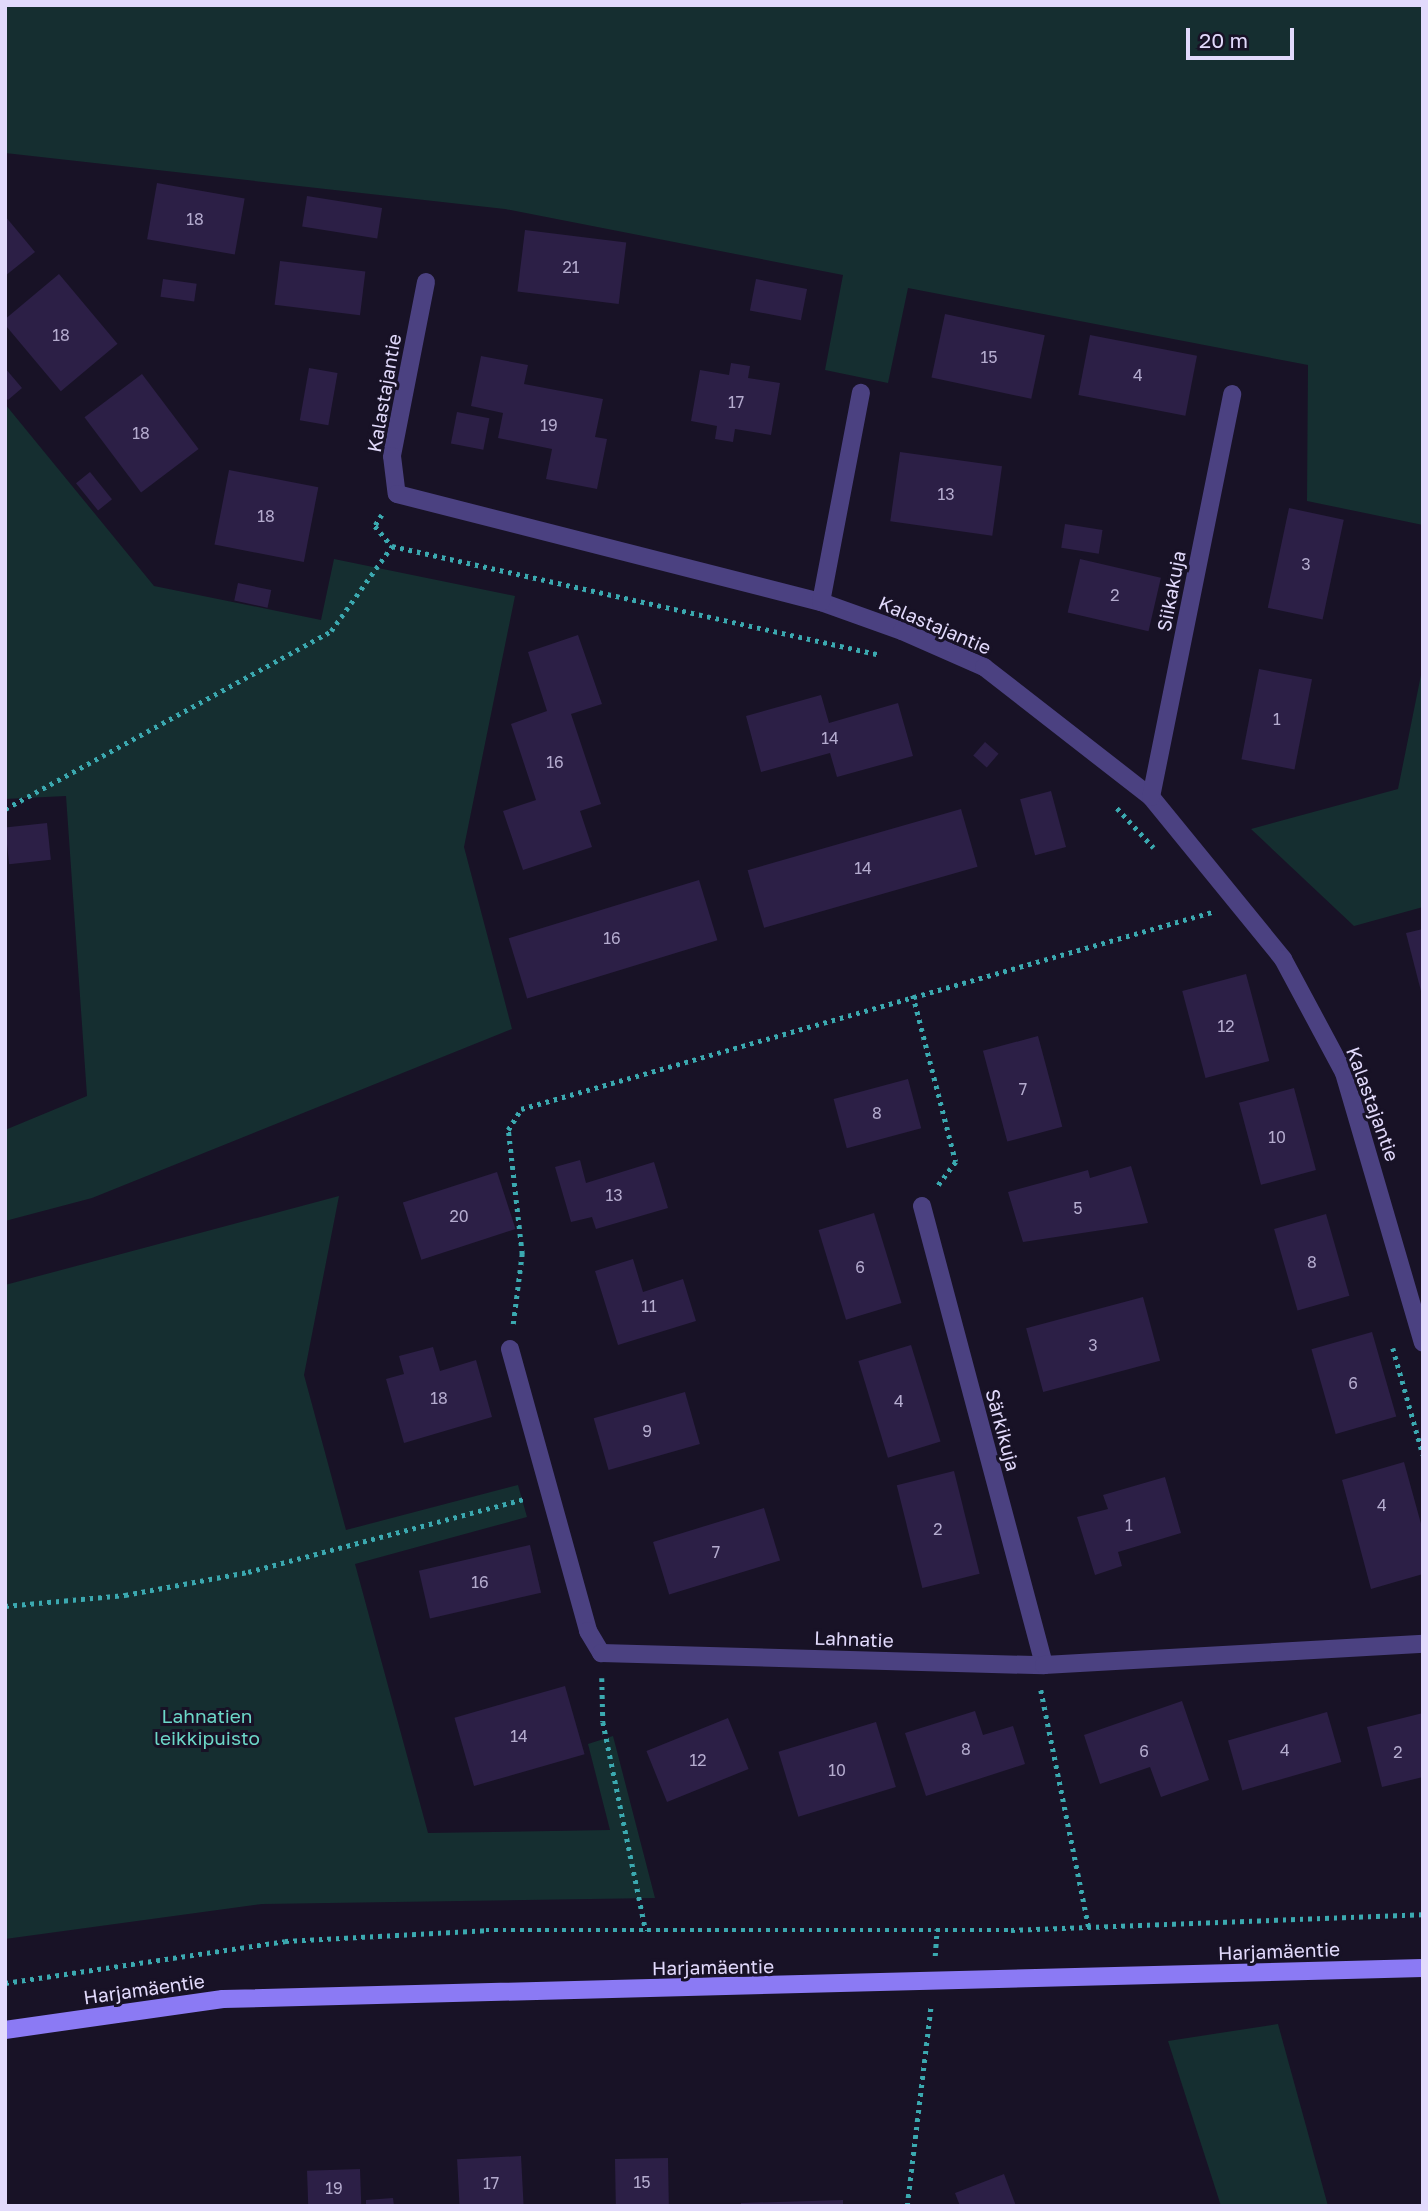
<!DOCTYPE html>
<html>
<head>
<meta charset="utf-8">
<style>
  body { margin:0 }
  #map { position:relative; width:1428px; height:2211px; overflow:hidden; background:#181226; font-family:"Golos Text",sans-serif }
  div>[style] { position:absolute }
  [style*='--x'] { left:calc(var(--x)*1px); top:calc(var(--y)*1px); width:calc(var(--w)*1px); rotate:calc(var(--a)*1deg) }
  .green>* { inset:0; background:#152e30 }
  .building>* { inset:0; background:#2c1f46; transform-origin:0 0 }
  .path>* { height:4.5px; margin-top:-2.25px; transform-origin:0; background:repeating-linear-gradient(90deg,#3ba9b0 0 3.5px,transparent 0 8.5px) }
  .street>* { height:18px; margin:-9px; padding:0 9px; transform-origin:9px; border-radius:9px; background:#4b4181 }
  .secondary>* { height:18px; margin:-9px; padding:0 9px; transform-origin:9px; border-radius:9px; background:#8b7af4 }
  span { translate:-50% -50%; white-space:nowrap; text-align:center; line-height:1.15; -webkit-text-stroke:6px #181226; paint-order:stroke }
  .number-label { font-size:16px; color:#b4abce }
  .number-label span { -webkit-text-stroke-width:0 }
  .street-label { font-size:19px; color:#e2dafc }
  .park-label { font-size:19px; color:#6cd7c8 }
  .frame { position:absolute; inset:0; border:7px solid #e2dafc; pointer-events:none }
  .scale { position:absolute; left:1186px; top:28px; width:108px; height:32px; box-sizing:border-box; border:4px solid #e2dafc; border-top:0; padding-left:9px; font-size:21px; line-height:24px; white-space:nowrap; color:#e2dafc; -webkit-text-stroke:5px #181226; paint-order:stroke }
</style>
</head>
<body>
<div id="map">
  <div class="green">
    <div style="clip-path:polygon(5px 5px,1423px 5px,1423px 525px,1307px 501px,1308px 365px,908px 288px,888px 383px,825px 370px,843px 275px,505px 209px,5px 153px)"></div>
    <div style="clip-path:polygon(5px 404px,154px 586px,321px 620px,334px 559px,515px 596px,464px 847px,512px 1029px,92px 1198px,5px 1221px,5px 1130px,87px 1096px,66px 796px,5px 799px)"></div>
    <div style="clip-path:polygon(1423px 665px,1423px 907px,1354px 926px,1251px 829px,1398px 789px)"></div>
    <div style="clip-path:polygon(339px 1196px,304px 1375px,346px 1530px,518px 1485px,527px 1517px,355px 1564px,428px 1833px,610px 1830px,588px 1744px,613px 1736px,655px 1898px,262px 1904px,5px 1939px,5px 1285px)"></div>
    <div style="clip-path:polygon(1278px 2024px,1328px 2206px,1221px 2206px,1168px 2041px)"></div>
  </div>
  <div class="building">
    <div style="left:157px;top:183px;width:89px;height:57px;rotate:10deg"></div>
    <div style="left:307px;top:196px;width:76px;height:31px;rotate:9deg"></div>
    <div style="clip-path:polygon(5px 216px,35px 252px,5px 276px)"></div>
    <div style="left:525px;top:230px;width:102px;height:62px;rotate:7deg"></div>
    <div style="left:280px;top:261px;width:86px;height:44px;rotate:7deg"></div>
    <div style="left:59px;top:274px;width:91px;height:74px;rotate:50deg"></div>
    <div style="left:163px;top:279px;width:34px;height:18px;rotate:8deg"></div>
    <div style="left:756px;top:279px;width:52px;height:32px;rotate:11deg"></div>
    <div style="left:945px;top:314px;width:102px;height:65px;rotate:12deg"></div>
    <div style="left:1090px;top:335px;width:109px;height:61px;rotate:11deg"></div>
    <div style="clip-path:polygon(481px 356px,528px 365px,524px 384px,603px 399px,595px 437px,607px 439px,597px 489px,546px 479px,552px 449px,498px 438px,503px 413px,471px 406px)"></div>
    <div style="clip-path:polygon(731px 363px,750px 366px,748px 378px,780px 383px,771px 435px,735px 429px,733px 442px,715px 439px,717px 426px,691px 421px,700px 370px,729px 375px)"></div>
    <div style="clip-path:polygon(5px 368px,22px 388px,8px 400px,5px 397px)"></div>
    <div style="left:309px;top:368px;width:29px;height:53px;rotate:10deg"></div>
    <div style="left:142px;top:374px;width:94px;height:72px;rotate:53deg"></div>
    <div style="left:457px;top:412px;width:33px;height:32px;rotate:11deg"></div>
    <div style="left:900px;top:452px;width:103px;height:70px;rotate:8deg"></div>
    <div style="left:229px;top:470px;width:91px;height:76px;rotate:11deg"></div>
    <div style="left:90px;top:472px;width:35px;height:18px;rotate:51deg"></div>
    <div style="left:1289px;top:508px;width:56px;height:102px;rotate:12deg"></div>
    <div style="left:1065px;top:524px;width:38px;height:24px;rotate:9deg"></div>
    <div style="left:1080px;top:559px;width:83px;height:55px;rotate:13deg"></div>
    <div style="left:238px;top:583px;width:34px;height:18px;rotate:12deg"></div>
    <div style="clip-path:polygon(578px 635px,602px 704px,571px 714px,601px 804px,580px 811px,592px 847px,523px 870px,503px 811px,536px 800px,511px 724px,547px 711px,528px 652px)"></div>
    <div style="left:1259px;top:669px;width:54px;height:92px;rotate:11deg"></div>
    <div style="clip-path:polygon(821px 695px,829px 723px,898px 703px,913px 756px,837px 777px,830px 753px,761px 772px,746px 716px)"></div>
    <div style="left:985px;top:742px;width:18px;height:18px;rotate:41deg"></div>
    <div style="left:1051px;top:791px;width:58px;height:32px;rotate:75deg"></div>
    <div style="left:961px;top:809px;width:60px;height:222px;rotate:74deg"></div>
    <div style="left:47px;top:823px;width:37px;height:42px;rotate:84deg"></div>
    <div style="left:699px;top:880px;width:63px;height:199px;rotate:73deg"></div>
    <div style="clip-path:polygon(1423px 929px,1423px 995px,1422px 995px,1406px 933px)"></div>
    <div style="left:1246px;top:974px;width:90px;height:66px;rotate:75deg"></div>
    <div style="left:1038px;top:1036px;width:94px;height:57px;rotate:75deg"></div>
    <div style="left:908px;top:1079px;width:51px;height:77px;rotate:75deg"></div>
    <div style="left:1294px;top:1088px;width:85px;height:57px;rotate:75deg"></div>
    <div style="clip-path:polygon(580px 1160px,586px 1183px,654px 1162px,668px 1208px,596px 1229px,592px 1217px,571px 1222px,555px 1167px)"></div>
    <div style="clip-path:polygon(1131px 1166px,1148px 1223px,1023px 1242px,1008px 1192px,1088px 1170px,1090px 1178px)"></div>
    <div style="left:497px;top:1172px;width:60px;height:99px;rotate:72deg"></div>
    <div style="left:874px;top:1213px;width:94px;height:58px;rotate:73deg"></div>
    <div style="left:1326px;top:1214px;width:85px;height:54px;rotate:74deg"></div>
    <div style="clip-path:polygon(633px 1259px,643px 1292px,683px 1279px,696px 1321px,618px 1345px,595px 1271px)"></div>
    <div style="left:1143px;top:1297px;width:66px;height:121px;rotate:75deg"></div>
    <div style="left:1372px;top:1332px;width:88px;height:63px;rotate:74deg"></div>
    <div style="left:911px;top:1345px;width:101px;height:55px;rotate:73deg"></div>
    <div style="clip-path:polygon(433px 1347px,440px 1371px,476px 1360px,492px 1417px,404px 1443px,386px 1379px,404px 1374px,399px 1356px)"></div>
    <div style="left:685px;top:1392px;width:54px;height:95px;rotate:74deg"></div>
    <div style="clip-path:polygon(1404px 1462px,1423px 1531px,1423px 1574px,1371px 1589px,1342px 1480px)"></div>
    <div style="left:954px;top:1471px;width:106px;height:59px;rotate:76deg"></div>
    <div style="clip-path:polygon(1165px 1477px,1181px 1533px,1118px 1552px,1122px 1566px,1095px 1575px,1077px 1517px,1108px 1509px,1103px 1495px)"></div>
    <div style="left:764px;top:1508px;width:55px;height:116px;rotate:73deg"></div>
    <div style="left:530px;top:1545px;width:49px;height:114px;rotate:77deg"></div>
    <div style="left:565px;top:1686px;width:71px;height:115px;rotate:74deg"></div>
    <div style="clip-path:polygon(1182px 1701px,1209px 1780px,1161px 1797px,1150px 1767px,1100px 1784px,1084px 1735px)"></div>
    <div style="clip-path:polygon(975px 1711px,983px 1735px,1013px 1726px,1025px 1764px,926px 1796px,905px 1733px)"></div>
    <div style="left:1327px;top:1712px;width:52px;height:103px;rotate:74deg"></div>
    <div style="clip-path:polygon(1423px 1713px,1423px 1777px,1382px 1787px,1367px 1727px)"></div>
    <div style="left:728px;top:1718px;width:55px;height:88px;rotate:68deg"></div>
    <div style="left:876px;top:1722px;width:68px;height:102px;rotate:73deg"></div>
    <div style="left:521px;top:2156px;width:50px;height:64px;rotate:87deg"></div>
    <div style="left:668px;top:2158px;width:48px;height:53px;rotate:89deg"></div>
    <div style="left:360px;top:2169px;width:37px;height:53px;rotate:88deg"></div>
    <div style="clip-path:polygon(1004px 2174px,1016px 2206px,960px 2206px,955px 2193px)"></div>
    <div style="clip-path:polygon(393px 2198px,394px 2206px,366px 2206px,366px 2200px)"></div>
    <div style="clip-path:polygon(843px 2200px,843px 2206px,741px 2206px,741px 2203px)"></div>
  </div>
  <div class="path">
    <div style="--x:382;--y:515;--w:13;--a:122"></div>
    <div style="--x:375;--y:526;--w:26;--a:50"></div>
    <div style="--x:392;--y:546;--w:501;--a:12.57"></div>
    <div style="--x:1117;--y:808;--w:54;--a:47.2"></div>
    <div style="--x:5;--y:809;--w:371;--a:-28.6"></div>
    <div style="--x:331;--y:631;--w:105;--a:-54.3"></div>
    <div style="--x:913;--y:995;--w:172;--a:75.6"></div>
    <div style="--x:956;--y:1162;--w:30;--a:127"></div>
    <div style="--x:513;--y:1324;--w:71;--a:-82.7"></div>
    <div style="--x:522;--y:1254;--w:125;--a:-96.4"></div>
    <div style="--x:508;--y:1130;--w:25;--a:-58"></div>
    <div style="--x:521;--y:1109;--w:719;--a:-15.91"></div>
    <div style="--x:1393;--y:1348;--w:111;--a:74.3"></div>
    <div style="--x:5;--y:1606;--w:121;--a:-5.2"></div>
    <div style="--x:125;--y:1595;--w:125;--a:-10.6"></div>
    <div style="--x:248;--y:1572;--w:285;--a:-14.8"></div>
    <div style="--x:602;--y:1678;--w:44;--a:88.7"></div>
    <div style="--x:603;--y:1722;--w:213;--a:78.4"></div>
    <div style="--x:1041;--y:1690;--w:243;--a:78.6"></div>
    <div style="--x:935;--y:1956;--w:27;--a:-86"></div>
    <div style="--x:5;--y:1983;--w:283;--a:-8.5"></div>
    <div style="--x:285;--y:1941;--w:201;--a:-3.1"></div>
    <div style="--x:486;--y:1930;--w:525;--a:0"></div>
    <div style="--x:1011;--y:1930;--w:412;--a:-2.2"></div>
    <div style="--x:907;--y:2206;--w:201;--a:-83.2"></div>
  </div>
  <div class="street">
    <div style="--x:426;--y:282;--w:177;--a:101.1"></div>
    <div style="--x:392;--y:456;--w:38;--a:83"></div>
    <div style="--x:397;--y:494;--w:438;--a:14.3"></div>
    <div style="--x:821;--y:602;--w:86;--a:19.7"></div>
    <div style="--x:902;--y:631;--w:90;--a:23.7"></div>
    <div style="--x:984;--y:667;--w:212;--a:37.9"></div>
    <div style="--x:1151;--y:797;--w:209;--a:50.8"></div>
    <div style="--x:1283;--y:959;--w:129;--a:61.8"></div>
    <div style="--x:1344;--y:1073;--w:281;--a:73.7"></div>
    <div style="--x:821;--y:602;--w:213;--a:-79.2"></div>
    <div style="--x:1151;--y:797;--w:411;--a:-78.6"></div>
    <div style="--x:922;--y:1206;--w:475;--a:75.1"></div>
    <div style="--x:510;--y:1349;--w:293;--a:74.5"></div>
    <div style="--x:588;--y:1631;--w:26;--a:59"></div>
    <div style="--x:601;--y:1653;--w:443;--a:1.6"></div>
    <div style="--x:1044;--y:1665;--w:380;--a:-3.2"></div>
  </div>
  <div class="secondary">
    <div style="--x:5;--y:2030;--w:220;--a:-8.1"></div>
    <div style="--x:223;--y:1999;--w:1200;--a:-1.48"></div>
  </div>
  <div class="number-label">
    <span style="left:195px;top:219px">18</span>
    <span style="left:571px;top:267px">21</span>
    <span style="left:61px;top:335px">18</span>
    <span style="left:989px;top:357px">15</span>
    <span style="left:1138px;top:375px">4</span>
    <span style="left:736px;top:402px">17</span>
    <span style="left:549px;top:425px">19</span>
    <span style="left:141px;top:433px">18</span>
    <span style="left:946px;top:494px">13</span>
    <span style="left:266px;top:516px">18</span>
    <span style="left:1306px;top:564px">3</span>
    <span style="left:1115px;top:595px">2</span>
    <span style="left:1277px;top:719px">1</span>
    <span style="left:830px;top:738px">14</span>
    <span style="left:555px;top:762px">16</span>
    <span style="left:863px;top:868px">14</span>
    <span style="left:612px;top:938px">16</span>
    <span style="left:1226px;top:1026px">12</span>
    <span style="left:1023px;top:1089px">7</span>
    <span style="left:877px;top:1113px">8</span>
    <span style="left:1277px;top:1137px">10</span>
    <span style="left:614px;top:1195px">13</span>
    <span style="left:1078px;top:1208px">5</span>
    <span style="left:459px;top:1216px">20</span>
    <span style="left:1312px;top:1262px">8</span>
    <span style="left:860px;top:1267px">6</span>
    <span style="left:649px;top:1306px">11</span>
    <span style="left:1093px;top:1345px">3</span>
    <span style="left:1353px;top:1383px">6</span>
    <span style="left:439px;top:1398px">18</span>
    <span style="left:899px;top:1401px">4</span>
    <span style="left:647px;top:1431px">9</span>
    <span style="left:1382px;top:1505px">4</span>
    <span style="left:1129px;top:1525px">1</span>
    <span style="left:938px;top:1529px">2</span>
    <span style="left:716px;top:1552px">7</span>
    <span style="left:480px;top:1582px">16</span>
    <span style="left:519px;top:1736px">14</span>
    <span style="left:966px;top:1749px">8</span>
    <span style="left:1285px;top:1750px">4</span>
    <span style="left:1144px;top:1751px">6</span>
    <span style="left:1398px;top:1752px">2</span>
    <span style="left:698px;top:1760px">12</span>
    <span style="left:837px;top:1770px">10</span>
    <span style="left:642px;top:2182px">15</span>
    <span style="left:491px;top:2183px">17</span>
    <span style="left:334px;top:2188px">19</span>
  </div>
  <div class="street-label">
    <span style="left:384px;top:393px;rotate:-80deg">Kalastajantie</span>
    <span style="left:1171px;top:591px;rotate:-79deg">Siikakuja</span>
    <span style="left:935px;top:625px;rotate:23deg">Kalastajantie</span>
    <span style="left:1373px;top:1104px;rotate:70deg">Kalastajantie</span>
    <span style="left:1003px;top:1430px;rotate:75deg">Särkikuja</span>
    <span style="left:854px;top:1639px;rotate:2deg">Lahnatie</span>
    <span style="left:1279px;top:1951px;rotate:-2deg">Harjamäentie</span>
    <span style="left:713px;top:1967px;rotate:-1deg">Harjamäentie</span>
    <span style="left:144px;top:1989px;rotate:-8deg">Harjamäentie</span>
  </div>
  <div class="park-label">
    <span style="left:207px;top:1727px">Lahnatien<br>leikkipuisto</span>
  </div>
  <div class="frame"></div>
  <div class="scale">20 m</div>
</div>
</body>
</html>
